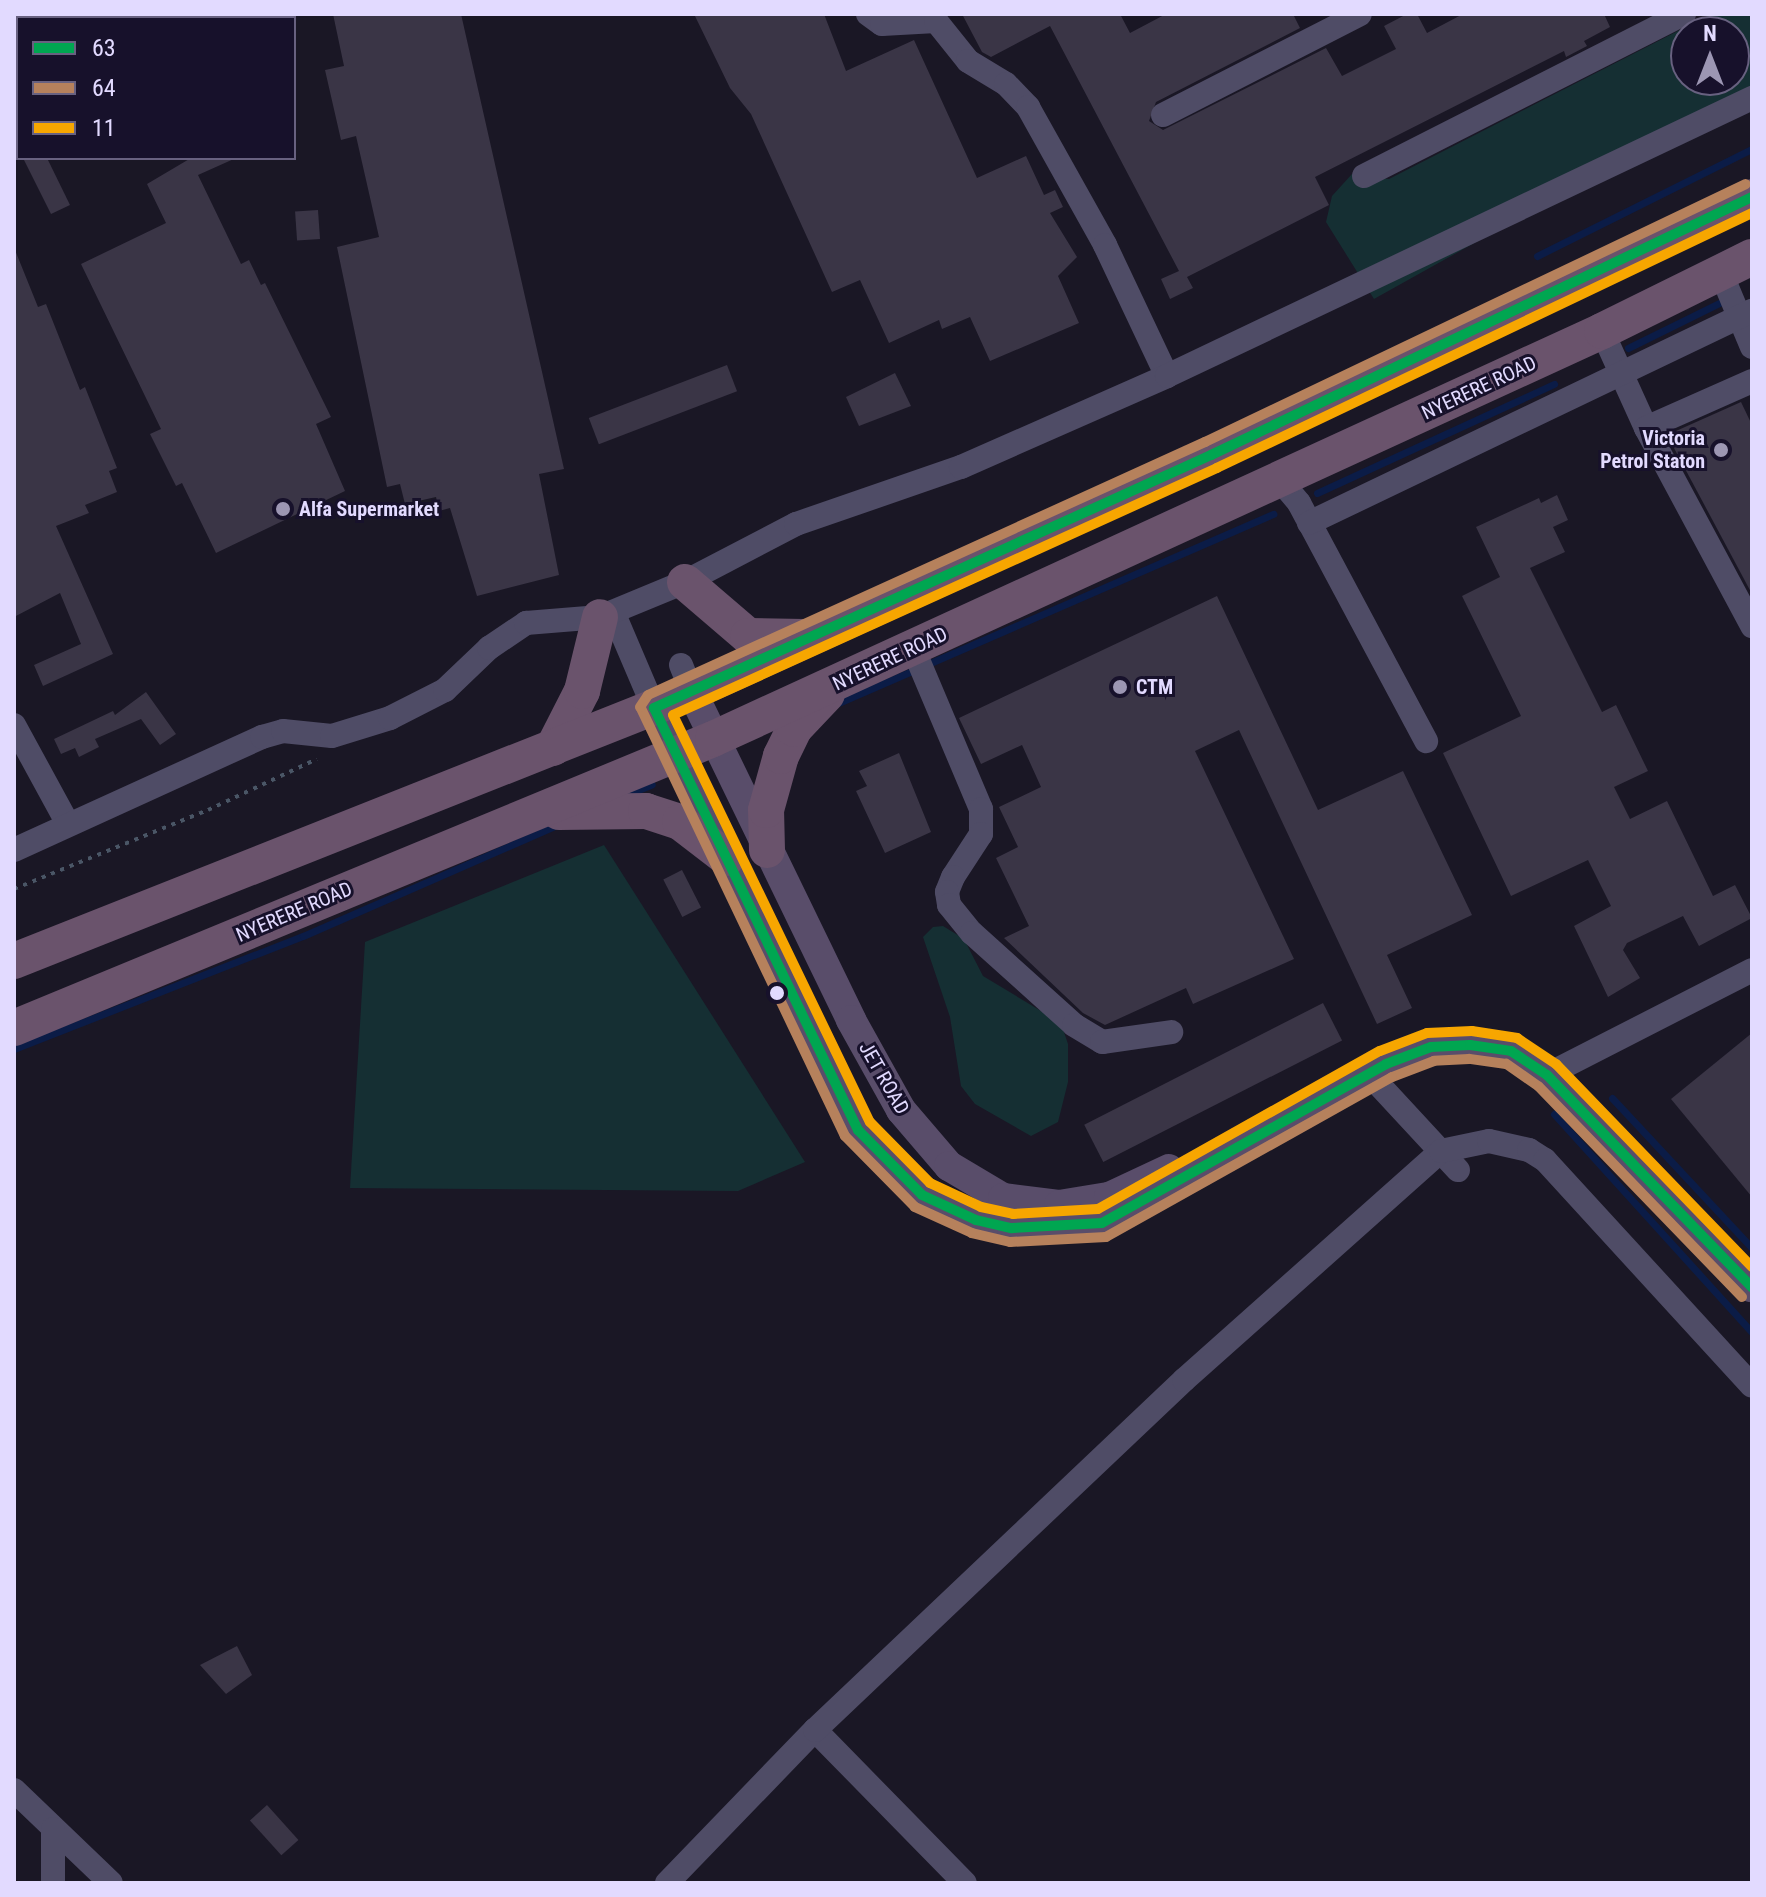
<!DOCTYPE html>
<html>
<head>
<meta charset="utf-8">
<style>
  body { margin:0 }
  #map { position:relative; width:1766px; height:1897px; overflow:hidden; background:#1a1725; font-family:"Roboto Condensed",sans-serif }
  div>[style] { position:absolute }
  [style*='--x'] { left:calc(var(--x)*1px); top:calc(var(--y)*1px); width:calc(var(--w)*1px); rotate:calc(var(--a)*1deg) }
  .green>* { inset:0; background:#152f33 }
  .stream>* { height:7px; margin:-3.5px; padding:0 3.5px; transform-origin:3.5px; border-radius:3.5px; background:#0b1c47 }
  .building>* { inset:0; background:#3a3546; transform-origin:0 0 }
  .path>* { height:4px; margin-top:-2px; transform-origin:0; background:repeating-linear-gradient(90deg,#4a5666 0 4px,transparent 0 10px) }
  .minor>* { height:24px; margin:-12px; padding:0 12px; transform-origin:12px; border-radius:12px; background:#4f4c66 }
  .major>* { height:30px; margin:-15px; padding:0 15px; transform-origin:15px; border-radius:15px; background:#594d6a }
  .highway>* { height:36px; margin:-18px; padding:0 18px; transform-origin:18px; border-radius:18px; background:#6a536c }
  .bus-1>* { height:10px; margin:-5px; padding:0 5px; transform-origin:5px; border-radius:5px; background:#00a651 }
  .bus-2>* { height:10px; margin:-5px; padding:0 5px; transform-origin:5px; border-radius:5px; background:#b6815c }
  .bus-3>* { height:10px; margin:-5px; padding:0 5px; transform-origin:5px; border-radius:5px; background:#f7a600 }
  .dots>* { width:22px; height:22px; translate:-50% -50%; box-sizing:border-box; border:4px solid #17112b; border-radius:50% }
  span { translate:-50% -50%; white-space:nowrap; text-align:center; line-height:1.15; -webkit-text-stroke:6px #17112b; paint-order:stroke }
  .street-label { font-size:20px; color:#e2daff }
  .poi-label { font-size:20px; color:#e2daff; font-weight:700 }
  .right { translate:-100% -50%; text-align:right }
  .left { translate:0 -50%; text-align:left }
  .frame { position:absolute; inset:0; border:16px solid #e2daff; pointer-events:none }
  .legend { position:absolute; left:16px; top:16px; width:280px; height:144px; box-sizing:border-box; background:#17112b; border:2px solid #686180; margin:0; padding:10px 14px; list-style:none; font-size:24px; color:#e2daff }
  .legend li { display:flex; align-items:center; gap:16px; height:40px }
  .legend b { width:40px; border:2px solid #686180 }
  .north { position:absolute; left:1670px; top:16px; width:80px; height:80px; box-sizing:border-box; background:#17112b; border:2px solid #686180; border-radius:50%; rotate:0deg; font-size:22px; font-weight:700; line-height:32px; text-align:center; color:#e2daff }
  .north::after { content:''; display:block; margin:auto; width:28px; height:36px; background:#9c96b3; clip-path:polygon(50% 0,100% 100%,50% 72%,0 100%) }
</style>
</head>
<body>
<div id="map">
  <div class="green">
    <div style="clip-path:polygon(evenodd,1711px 14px,1752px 14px,1752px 88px,1374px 299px,1326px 222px,1332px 196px,1352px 174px,1389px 179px,1711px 14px,1686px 32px,1734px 32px,1734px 80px,1686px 80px,1686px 32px)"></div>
    <div style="clip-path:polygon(604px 845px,805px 1162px,738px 1191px,350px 1188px,365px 942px)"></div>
    <div style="clip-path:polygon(943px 926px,964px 939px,983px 976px,1061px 1023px,1068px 1044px,1068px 1082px,1058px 1122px,1031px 1136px,975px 1104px,961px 1086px,950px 1017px,923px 937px,933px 927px)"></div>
  </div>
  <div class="stream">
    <div style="--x:1537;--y:256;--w:240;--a:-26.5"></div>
    <div style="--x:1628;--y:348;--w:102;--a:-26.3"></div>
    <div style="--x:1317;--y:493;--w:261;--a:-24.7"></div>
    <div style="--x:836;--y:704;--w:477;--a:-23.5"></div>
    <div style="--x:623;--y:796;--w:31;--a:-22"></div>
    <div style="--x:14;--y:1049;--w:310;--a:-21.4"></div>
    <div style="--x:303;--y:936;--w:277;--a:-23.6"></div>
    <div style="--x:1612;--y:1098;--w:205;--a:47"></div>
    <div style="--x:1554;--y:1114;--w:294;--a:47.8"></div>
  </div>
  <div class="building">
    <div style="clip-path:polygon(333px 14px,461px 14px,564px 469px,539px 474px,559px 575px,477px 596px,450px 508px,439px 511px,436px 497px,405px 504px,400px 484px,387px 487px,337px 247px,379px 237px,356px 136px,341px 140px,325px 70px,344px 66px)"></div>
    <div style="clip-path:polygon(694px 14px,824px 14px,846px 71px,914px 40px,977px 178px,1026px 156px,1044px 195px,1055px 190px,1063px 207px,1050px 213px,1077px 257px,1058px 276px,1079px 323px,990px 361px,970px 317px,942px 329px,939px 320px,889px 343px,860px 280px,832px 292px,751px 114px,730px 88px)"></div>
    <div style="clip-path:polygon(962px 14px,1120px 14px,1130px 33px,1166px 14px,1293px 14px,1300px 28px,1156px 102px,1149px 121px,1163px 130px,1326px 48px,1342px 76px,1396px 49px,1384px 26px,1407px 14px,1417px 14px,1427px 33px,1463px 14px,1604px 14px,1610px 27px,1584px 41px,1587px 46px,1566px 57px,1564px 51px,1315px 177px,1329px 205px,1187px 277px,1193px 288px,1170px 299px,1161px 279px,1179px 271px,1050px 26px,991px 57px,982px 52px)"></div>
    <div style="clip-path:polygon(23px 158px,47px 158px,70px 205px,51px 214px)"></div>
    <div style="clip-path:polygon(191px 158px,236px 158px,198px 175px,241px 264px,249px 260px,261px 285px,265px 283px,331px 417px,316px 424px,345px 491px,216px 553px,182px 483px,176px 486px,150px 434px,161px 429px,81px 264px,166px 223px,147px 184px)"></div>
    <div style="left:318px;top:210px;width:29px;height:23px;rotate:86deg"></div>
    <div style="clip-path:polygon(15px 250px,38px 307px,46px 304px,80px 390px,85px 387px,117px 468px,109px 471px,117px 492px,85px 505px,89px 513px,56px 526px,113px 654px,43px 686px,34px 665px,81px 644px,60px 593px,14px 617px)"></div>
    <div style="left:727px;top:365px;width:28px;height:148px;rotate:69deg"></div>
    <div style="clip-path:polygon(895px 373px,911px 406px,859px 426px,846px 397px)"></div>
    <div style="clip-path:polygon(1741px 402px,1752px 425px,1752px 594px,1667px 435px)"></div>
    <div style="clip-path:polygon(1557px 495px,1568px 520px,1553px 527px,1565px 552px,1530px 568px,1602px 712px,1616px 705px,1648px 771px,1614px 787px,1630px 819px,1667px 801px,1713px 896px,1735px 885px,1752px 918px,1699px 946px,1683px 916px,1627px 943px,1623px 950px,1640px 978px,1608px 997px,1574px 926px,1611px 906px,1588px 860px,1511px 896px,1443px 753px,1521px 716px,1462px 596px,1500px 577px,1476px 527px,1539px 498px,1541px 503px)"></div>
    <div style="clip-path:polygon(1217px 596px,1318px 810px,1403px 771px,1472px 915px,1387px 955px,1412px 1008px,1377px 1024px,1239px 730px,1195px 751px,1294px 959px,1193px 1004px,1186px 988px,1105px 1025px,1083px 1013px,1004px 938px,1029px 926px,996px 858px,1018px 847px,999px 807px,1041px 787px,1022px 745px,981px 764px,959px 718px)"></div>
    <div style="clip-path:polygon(146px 692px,176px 734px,160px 745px,141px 719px,95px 739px,99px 747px,79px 757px,75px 748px,61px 754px,54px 739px,113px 711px,115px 715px)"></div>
    <div style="clip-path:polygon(899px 753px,931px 832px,885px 853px,856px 791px,867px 786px,859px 771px)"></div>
    <div style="left:682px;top:870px;width:42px;height:21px;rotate:63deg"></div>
    <div style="left:1323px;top:1003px;width:42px;height:268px;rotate:63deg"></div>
    <div style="clip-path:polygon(1752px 1033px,1752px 1197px,1671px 1099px)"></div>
    <div style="clip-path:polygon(237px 1646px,252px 1675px,226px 1694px,200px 1665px)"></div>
    <div style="left:267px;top:1805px;width:47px;height:23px;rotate:48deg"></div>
  </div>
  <div class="path">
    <div style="--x:14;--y:889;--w:209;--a:-22.2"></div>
    <div style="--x:208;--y:810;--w:120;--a:-25.1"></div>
  </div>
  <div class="minor">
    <div style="--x:868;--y:14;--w:17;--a:36"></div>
    <div style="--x:882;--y:24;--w:54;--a:-3.2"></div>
    <div style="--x:936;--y:21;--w:51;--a:51.3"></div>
    <div style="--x:968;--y:61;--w:44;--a:31.2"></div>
    <div style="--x:1006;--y:84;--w:32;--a:46"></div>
    <div style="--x:1028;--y:107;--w:158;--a:60.8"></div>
    <div style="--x:1105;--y:245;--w:145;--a:64.7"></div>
    <div style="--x:1163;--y:115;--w:221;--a:-27.1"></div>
    <div style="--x:1364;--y:176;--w:359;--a:-26.9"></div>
    <div style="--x:1721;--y:273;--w:80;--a:67.3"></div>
    <div style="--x:1602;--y:331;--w:107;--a:65.6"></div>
    <div style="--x:1646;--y:428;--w:225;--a:61.8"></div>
    <div style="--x:1646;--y:428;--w:116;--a:-23.9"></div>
    <div style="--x:1279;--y:479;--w:31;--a:50"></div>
    <div style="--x:1299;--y:503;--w:270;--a:61.9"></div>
    <div style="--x:1309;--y:523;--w:491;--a:-25.6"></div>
    <div style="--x:613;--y:612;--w:104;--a:66.9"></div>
    <div style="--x:913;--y:648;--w:175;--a:67.1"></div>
    <div style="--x:981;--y:809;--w:25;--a:90"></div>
    <div style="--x:981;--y:834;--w:51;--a:123.1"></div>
    <div style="--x:953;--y:877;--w:16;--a:112"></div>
    <div style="--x:947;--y:892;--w:13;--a:81"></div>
    <div style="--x:949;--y:905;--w:36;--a:51"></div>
    <div style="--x:972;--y:933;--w:137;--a:42"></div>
    <div style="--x:1074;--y:1025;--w:33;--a:31"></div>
    <div style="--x:1102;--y:1042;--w:70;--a:-8.2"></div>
    <div style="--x:681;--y:665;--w:29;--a:68"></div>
    <div style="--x:14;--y:725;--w:113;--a:61.4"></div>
    <div style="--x:14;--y:850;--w:273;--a:-24.5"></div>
    <div style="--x:262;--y:737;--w:22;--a:-16"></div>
    <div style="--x:283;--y:731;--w:49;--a:5.8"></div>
    <div style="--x:332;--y:736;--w:61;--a:-17.2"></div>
    <div style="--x:390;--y:718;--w:62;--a:-27"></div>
    <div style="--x:445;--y:690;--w:61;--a:-43.7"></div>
    <div style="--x:489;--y:648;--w:45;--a:-34"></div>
    <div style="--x:526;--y:623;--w:74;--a:-4.6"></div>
    <div style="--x:600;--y:617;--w:92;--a:-22.4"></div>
    <div style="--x:685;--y:582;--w:125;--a:-27.6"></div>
    <div style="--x:796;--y:524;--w:175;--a:-19.1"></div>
    <div style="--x:961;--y:467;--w:225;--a:-23.8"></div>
    <div style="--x:1167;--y:376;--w:648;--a:-25.42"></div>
    <div style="--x:1369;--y:1074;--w:131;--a:47.2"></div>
    <div style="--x:1547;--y:1075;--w:230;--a:-27.1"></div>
    <div style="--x:815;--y:1730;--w:214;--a:45.6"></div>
    <div style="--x:14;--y:1790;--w:134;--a:43.8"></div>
    <div style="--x:53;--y:1883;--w:54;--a:-90"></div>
    <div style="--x:667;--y:1883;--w:213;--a:-46"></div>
    <div style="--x:815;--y:1730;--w:509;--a:-43.49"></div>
    <div style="--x:1184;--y:1380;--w:344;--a:-41.7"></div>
    <div style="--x:1441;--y:1151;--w:49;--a:-11.8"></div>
    <div style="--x:1489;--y:1141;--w:41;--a:12.7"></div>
    <div style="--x:1529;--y:1150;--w:19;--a:32"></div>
    <div style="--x:1545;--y:1160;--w:306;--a:47.5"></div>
  </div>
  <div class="major">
    <div style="--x:692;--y:692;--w:365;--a:64.1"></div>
    <div style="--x:851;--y:1020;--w:103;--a:60.9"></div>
    <div style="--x:901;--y:1110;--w:74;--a:49.4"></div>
    <div style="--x:949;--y:1166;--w:63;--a:30.7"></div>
    <div style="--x:1003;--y:1198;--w:56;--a:7.1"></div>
    <div style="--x:1059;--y:1205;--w:51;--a:-9.1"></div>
    <div style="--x:1109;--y:1197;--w:66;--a:-25"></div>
    <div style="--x:654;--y:708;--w:469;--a:64.2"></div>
    <div style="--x:858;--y:1130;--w:91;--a:45.4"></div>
    <div style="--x:922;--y:1195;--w:60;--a:24.8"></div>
    <div style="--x:976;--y:1220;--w:37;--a:13"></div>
    <div style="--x:1012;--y:1228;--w:90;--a:-3.2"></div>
    <div style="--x:1102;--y:1223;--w:113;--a:-27.5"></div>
    <div style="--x:1202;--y:1171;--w:213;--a:-30.2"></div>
    <div style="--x:1386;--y:1064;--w:48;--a:-20.7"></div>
    <div style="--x:1431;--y:1047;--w:39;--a:-3"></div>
    <div style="--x:1470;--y:1045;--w:41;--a:8.3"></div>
    <div style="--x:1511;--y:1051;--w:43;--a:33.7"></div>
    <div style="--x:1547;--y:1075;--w:295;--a:46"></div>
  </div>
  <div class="highway">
    <div style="--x:685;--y:582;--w:83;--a:40.6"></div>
    <div style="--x:748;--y:636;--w:56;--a:1"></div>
    <div style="--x:553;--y:748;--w:64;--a:-63"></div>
    <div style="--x:582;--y:691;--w:76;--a:-76.3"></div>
    <div style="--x:559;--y:812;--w:87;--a:-0.7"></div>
    <div style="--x:646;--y:811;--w:36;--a:18"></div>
    <div style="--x:680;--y:822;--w:59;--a:37.5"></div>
    <div style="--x:767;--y:850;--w:40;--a:-91.4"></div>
    <div style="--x:766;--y:810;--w:56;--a:-74.5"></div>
    <div style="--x:781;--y:756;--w:30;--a:-64"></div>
    <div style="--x:794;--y:729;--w:48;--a:-46.7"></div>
    <div style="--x:14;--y:961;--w:729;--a:-21.64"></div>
    <div style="--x:692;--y:692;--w:571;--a:-24.54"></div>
    <div style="--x:1211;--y:455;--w:599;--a:-25.5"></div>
    <div style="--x:14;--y:1028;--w:756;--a:-22.46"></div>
    <div style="--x:713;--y:739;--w:978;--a:-24.65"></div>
    <div style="--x:1602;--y:331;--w:167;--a:-26.3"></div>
  </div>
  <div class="bus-1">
    <div style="--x:1752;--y:197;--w:599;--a:154.5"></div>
    <div style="--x:1211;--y:455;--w:612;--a:155.57"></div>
    <div style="--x:654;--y:708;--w:469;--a:64.2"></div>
    <div style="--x:858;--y:1130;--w:91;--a:45.4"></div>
    <div style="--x:922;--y:1195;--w:60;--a:24.8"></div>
    <div style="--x:976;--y:1220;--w:37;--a:13"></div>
    <div style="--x:1012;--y:1228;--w:90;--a:-3.2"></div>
    <div style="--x:1102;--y:1223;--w:325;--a:-29.2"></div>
    <div style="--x:1386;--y:1064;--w:48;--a:-20.7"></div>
    <div style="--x:1431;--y:1047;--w:39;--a:-3"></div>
    <div style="--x:1470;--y:1045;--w:41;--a:8.3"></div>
    <div style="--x:1511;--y:1051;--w:43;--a:33.7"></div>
    <div style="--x:1547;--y:1075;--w:295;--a:46"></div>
  </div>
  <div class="bus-2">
    <div style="--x:1742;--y:1297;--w:293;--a:-134"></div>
    <div style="--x:1538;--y:1086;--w:39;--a:-145"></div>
    <div style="--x:1506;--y:1064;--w:37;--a:-172"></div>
    <div style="--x:1469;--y:1059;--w:35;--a:177"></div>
    <div style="--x:1434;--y:1061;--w:45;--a:159.1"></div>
    <div style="--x:1392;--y:1077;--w:328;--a:150.8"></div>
    <div style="--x:1106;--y:1237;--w:96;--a:177"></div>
    <div style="--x:1010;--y:1242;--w:39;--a:-167"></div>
    <div style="--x:972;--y:1233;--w:63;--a:-155.5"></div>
    <div style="--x:915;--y:1207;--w:100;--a:-134.6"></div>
    <div style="--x:845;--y:1136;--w:475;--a:-115.5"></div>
    <div style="--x:640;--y:707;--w:14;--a:-56"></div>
    <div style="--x:648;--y:695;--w:612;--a:-24.43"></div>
    <div style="--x:1205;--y:442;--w:599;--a:-25.5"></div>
  </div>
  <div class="bus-3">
    <div style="--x:1752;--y:213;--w:593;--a:154.52"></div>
    <div style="--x:1217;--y:468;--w:597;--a:155.58"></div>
    <div style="--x:673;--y:715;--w:452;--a:64.2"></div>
    <div style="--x:870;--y:1122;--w:86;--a:45.5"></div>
    <div style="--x:930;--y:1183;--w:56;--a:25.2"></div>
    <div style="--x:981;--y:1207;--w:33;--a:12"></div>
    <div style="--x:1013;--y:1214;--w:85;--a:-3.4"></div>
    <div style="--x:1098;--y:1209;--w:323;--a:-29.3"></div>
    <div style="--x:1380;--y:1051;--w:50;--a:-21"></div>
    <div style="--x:1427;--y:1033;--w:45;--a:-2.5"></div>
    <div style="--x:1472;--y:1031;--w:46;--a:8.8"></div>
    <div style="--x:1517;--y:1038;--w:47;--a:33.7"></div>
    <div style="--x:1556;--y:1064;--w:282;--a:46"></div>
  </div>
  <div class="dots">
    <div style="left:1721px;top:450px;background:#9c96b3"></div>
    <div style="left:283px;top:509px;background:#9c96b3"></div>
    <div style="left:1120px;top:687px;background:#9c96b3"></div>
    <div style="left:777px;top:993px;background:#e2daff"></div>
  </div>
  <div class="street-label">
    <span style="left:1479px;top:388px;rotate:-25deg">NYERERE ROAD</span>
    <span style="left:890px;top:659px;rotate:-25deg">NYERERE ROAD</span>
    <span style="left:294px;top:912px;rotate:-23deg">NYERERE ROAD</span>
    <span style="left:884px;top:1078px;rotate:60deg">JET ROAD</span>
  </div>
  <div class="poi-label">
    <span class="right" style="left:1705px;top:450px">Victoria<br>Petrol Staton</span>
    <span class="left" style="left:299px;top:509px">Alfa Supermarket</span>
    <span class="left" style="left:1136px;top:687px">CTM</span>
  </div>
  <div class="frame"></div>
  <ul class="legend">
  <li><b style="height:10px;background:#00a651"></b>63</li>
  <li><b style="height:10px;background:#b6815c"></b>64</li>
  <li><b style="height:10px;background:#f7a600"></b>11</li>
  </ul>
  <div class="north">N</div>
</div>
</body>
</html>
